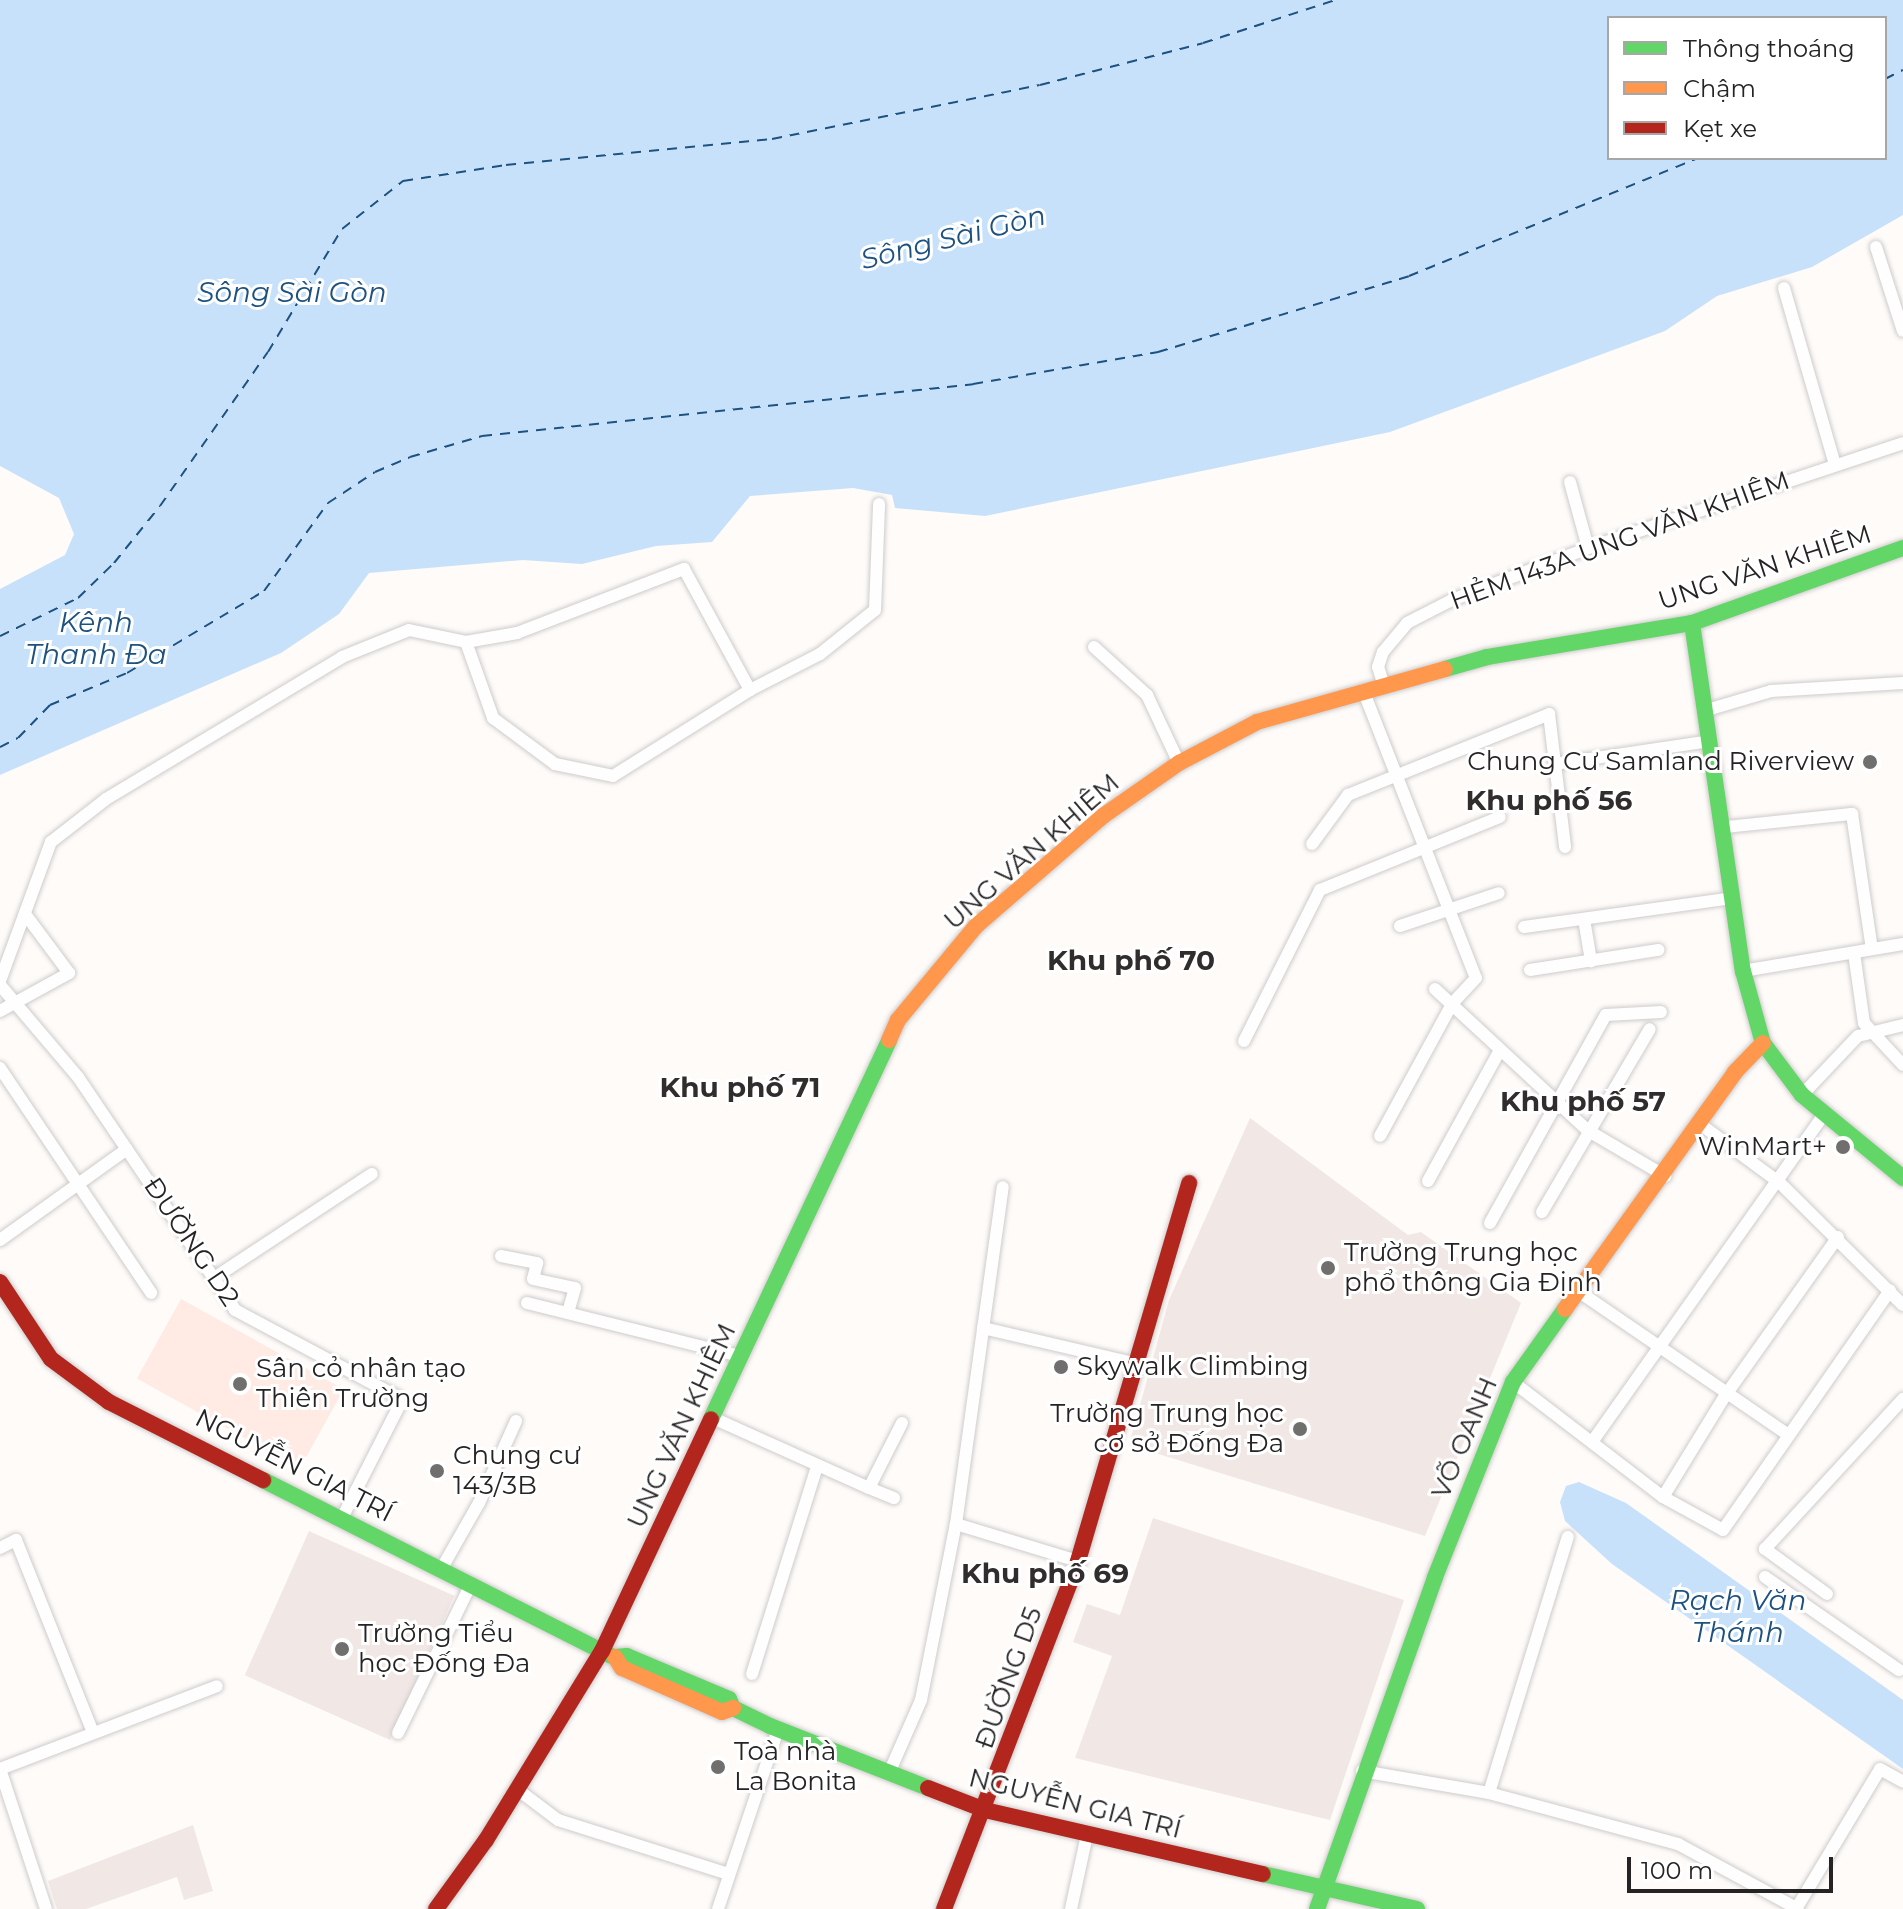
<!DOCTYPE html>
<html>
<head>
<meta charset="utf-8">
<style>
  body { margin:0 }
  #map { position:relative; width:1903px; height:1909px; overflow:hidden; background:#fefbf9; font-family:Montserrat,sans-serif }
  div>[style] { position:absolute }
  [style*='--x'] { left:calc(var(--x)*1px); top:calc(var(--y)*1px); width:calc(var(--w)*1px); rotate:calc(var(--a)*1deg) }
  .built>* { inset:0; background:#f1e8e6; transform-origin:0 0 }
  .green>* { inset:0; background:#ffeae4; transform-origin:0 0 }
  .water>* { inset:0; background:#c8e1fa }
  .ferry>* { height:2px; margin-top:-1px; transform-origin:0; background:repeating-linear-gradient(90deg,#1c5180 0 10px,transparent 0 18px) }
  .roads { filter:drop-shadow(0 0 2px #cecccb) drop-shadow(0 0 2px #cecccb) }
  .street>* { height:12px; margin:-6px; padding:0 6px; transform-origin:6px; border-radius:6px; background:#fffefe }
  .fast>* { height:16px; margin:-8px; padding:0 8px; transform-origin:8px; border-radius:8px; background:#63d668 }
  .slow>* { height:16px; margin:-8px; padding:0 8px; transform-origin:8px; border-radius:8px; background:#ff974d }
  .jam>* { height:16px; margin:-8px; padding:0 8px; transform-origin:8px; border-radius:8px; background:#b3261e }
  .dots>* { width:22px; height:22px; translate:-50% -50%; box-sizing:border-box; border:4px solid #fff; border-radius:50% }
  span { translate:-50% -50%; white-space:nowrap; text-align:center; line-height:1.15; -webkit-text-stroke:6px #fff; paint-order:stroke }
  .street-label { font-size:26px; color:#252323 }
  .poi-label { font-size:26px; color:#252323 }
  .right { translate:-100% -50%; text-align:right }
  .left { translate:0 -50%; text-align:left }
  .water-label { font-size:28px; color:#1c5180; font-style:italic }
  .neighbourhood-label { font-size:28px; color:#312d2c; font-weight:700 }
  .legend { position:absolute; left:1607px; top:16px; width:280px; height:144px; box-sizing:border-box; background:#fff; border:2px solid #a8a7a7; margin:0; padding:10px 14px; list-style:none; font-size:24px; color:#252323 }
  .legend li { display:flex; align-items:center; gap:16px; height:40px }
  .legend b { width:40px; border:2px solid #a8a7a7 }
  .scale { position:absolute; left:1627px; top:1857px; width:206px; height:36px; box-sizing:border-box; border:4px solid #252323; border-top:0; padding-left:10px; font-size:24px; line-height:28px; white-space:nowrap; color:#252323; -webkit-text-stroke:6px #fff; paint-order:stroke }
</style>
</head>
<body>
<div id="map">
  <div class="built">
    <div style="clip-path:polygon(1250px 1118px,1408px 1235px,1421px 1232px,1521px 1303px,1425px 1536px,1129px 1445px,1169px 1300px)"></div>
    <div style="clip-path:polygon(1153px 1518px,1404px 1600px,1330px 1820px,1075px 1758px,1112px 1656px,1073px 1642px,1087px 1604px,1120px 1615px)"></div>
    <div style="left:309px;top:1531px;width:159px;height:158px;rotate:24deg"></div>
    <div style="clip-path:polygon(193px 1825px,213px 1891px,184px 1900px,177px 1877px,86px 1909px,57px 1909px,48px 1881px)"></div>
  </div>
  <div class="green">
    <div style="left:181px;top:1299px;width:186px;height:91px;rotate:29deg"></div>
  </div>
  <div class="water">
    <div style="clip-path:polygon(evenodd,0 0,1903px 0,1903px 215px,1812px 267px,1717px 296px,1665px 331px,1390px 432px,985px 516px,895px 508px,892px 495px,853px 488px,750px 496px,712px 542px,656px 546px,582px 564px,523px 560px,369px 573px,339px 614px,281px 653px,0 775px,0 589px,65px 555px,74px 534px,59px 498px,0 466px,0 0,1609px 18px,1885px 18px,1885px 158px,1609px 158px,1609px 18px)"></div>
    <div style="clip-path:polygon(1579px 1482px,1626px 1503px,1903px 1700px,1903px 1769px,1612px 1564px,1565px 1521px,1560px 1502px,1566px 1486px)"></div>
  </div>
  <div class="ferry">
    <div style="--x:1885;--y:79;--w:20;--a:-27"></div>
    <div style="--x:0;--y:636;--w:87;--a:-26"></div>
    <div style="--x:78;--y:598;--w:50;--a:-44.2"></div>
    <div style="--x:114;--y:563;--w:73;--a:-51.1"></div>
    <div style="--x:160;--y:506;--w:188;--a:-55"></div>
    <div style="--x:268;--y:352;--w:144;--a:-59"></div>
    <div style="--x:342;--y:229;--w:78;--a:-38.2"></div>
    <div style="--x:403;--y:181;--w:104;--a:-8.8"></div>
    <div style="--x:506;--y:165;--w:267;--a:-5.6"></div>
    <div style="--x:772;--y:139;--w:273;--a:-11.4"></div>
    <div style="--x:1040;--y:85;--w:168;--a:-14.4"></div>
    <div style="--x:1203;--y:43;--w:139;--a:-18"></div>
    <div style="--x:0;--y:747;--w:20;--a:-27"></div>
    <div style="--x:18;--y:738;--w:46;--a:-45.9"></div>
    <div style="--x:50;--y:705;--w:83;--a:-22.6"></div>
    <div style="--x:127;--y:673;--w:160;--a:-30.9"></div>
    <div style="--x:264;--y:591;--w:109;--a:-54"></div>
    <div style="--x:328;--y:503;--w:56;--a:-33.4"></div>
    <div style="--x:375;--y:472;--w:38;--a:-23"></div>
    <div style="--x:410;--y:457;--w:75;--a:-16.3"></div>
    <div style="--x:482;--y:436;--w:494;--a:-6"></div>
    <div style="--x:973;--y:384;--w:188;--a:-9.8"></div>
    <div style="--x:1158;--y:352;--w:262;--a:-16.8"></div>
    <div style="--x:1409;--y:276;--w:312;--a:-22.2"></div>
  </div>
  <div class="roads">
    <div class="street">
      <div style="--x:1876;--y:247;--w:88;--a:72.2"></div>
      <div style="--x:1784;--y:288;--w:184;--a:73.9"></div>
      <div style="--x:1570;--y:482;--w:68;--a:74.7"></div>
      <div style="--x:466;--y:642;--w:81;--a:70.4"></div>
      <div style="--x:493;--y:718;--w:77;--a:36.6"></div>
      <div style="--x:555;--y:764;--w:59;--a:11.7"></div>
      <div style="--x:613;--y:776;--w:162;--a:-32.1"></div>
      <div style="--x:1094;--y:647;--w:72;--a:42.2"></div>
      <div style="--x:1147;--y:695;--w:75;--a:64.8"></div>
      <div style="--x:1383;--y:683;--w:17;--a:-107"></div>
      <div style="--x:1378;--y:667;--w:16;--a:-72"></div>
      <div style="--x:1383;--y:652;--w:38;--a:-50"></div>
      <div style="--x:1407;--y:623;--w:51;--a:-27.1"></div>
      <div style="--x:1452;--y:600;--w:146;--a:-20.9"></div>
      <div style="--x:1588;--y:548;--w:332;--a:-18.4"></div>
      <div style="--x:1363;--y:690;--w:309;--a:68.6"></div>
      <div style="--x:1476;--y:978;--w:35;--a:133"></div>
      <div style="--x:1452;--y:1004;--w:150;--a:118.6"></div>
      <div style="--x:1707;--y:710;--w:67;--a:-16.5"></div>
      <div style="--x:1771;--y:691;--w:132;--a:-3.5"></div>
      <div style="--x:1555;--y:764;--w:157;--a:-8.4"></div>
      <div style="--x:1726;--y:827;--w:127;--a:-5.9"></div>
      <div style="--x:1852;--y:814;--w:136;--a:81.6"></div>
      <div style="--x:1312;--y:844;--w:61;--a:-53.7"></div>
      <div style="--x:1348;--y:795;--w:217;--a:-21.9"></div>
      <div style="--x:1549;--y:714;--w:134;--a:83.1"></div>
      <div style="--x:1584;--y:919;--w:43;--a:80.5"></div>
      <div style="--x:1400;--y:926;--w:104;--a:-18.4"></div>
      <div style="--x:1524;--y:927;--w:210;--a:-7.9"></div>
      <div style="--x:1854;--y:953;--w:71;--a:81.9"></div>
      <div style="--x:1864;--y:1023;--w:57;--a:47.1"></div>
      <div style="--x:1530;--y:970;--w:130;--a:-8.9"></div>
      <div style="--x:1743;--y:971;--w:162;--a:-9.6"></div>
      <div style="--x:0;--y:981;--w:148;--a:-69.9"></div>
      <div style="--x:51;--y:842;--w:70;--a:-38"></div>
      <div style="--x:106;--y:799;--w:275;--a:-31"></div>
      <div style="--x:342;--y:657;--w:72;--a:-21.9"></div>
      <div style="--x:409;--y:630;--w:58;--a:11.9"></div>
      <div style="--x:466;--y:642;--w:52;--a:-10"></div>
      <div style="--x:517;--y:633;--w:179;--a:-21"></div>
      <div style="--x:684;--y:569;--w:138;--a:61.4"></div>
      <div style="--x:750;--y:690;--w:79;--a:-27.2"></div>
      <div style="--x:820;--y:654;--w:70;--a:-38.7"></div>
      <div style="--x:875;--y:610;--w:106;--a:-87.8"></div>
      <div style="--x:0;--y:985;--w:121;--a:49.7"></div>
      <div style="--x:78;--y:1077;--w:281;--a:56"></div>
      <div style="--x:235;--y:1310;--w:185;--a:28.1"></div>
      <div style="--x:398;--y:1397;--w:9;--a:84"></div>
      <div style="--x:399;--y:1406;--w:126;--a:117"></div>
      <div style="--x:1435;--y:989;--w:207;--a:42.8"></div>
      <div style="--x:1587;--y:1130;--w:91;--a:30.5"></div>
      <div style="--x:0;--y:1011;--w:79;--a:-28.8"></div>
      <div style="--x:69;--y:973;--w:74;--a:-126.7"></div>
      <div style="--x:1244;--y:1041;--w:169;--a:-63.3"></div>
      <div style="--x:1320;--y:890;--w:194;--a:-22.1"></div>
      <div style="--x:0;--y:1068;--w:271;--a:56.1"></div>
      <div style="--x:1802;--y:1095;--w:81;--a:-46.5"></div>
      <div style="--x:1858;--y:1036;--w:46;--a:-13.7"></div>
      <div style="--x:1700;--y:1124;--w:99;--a:36.4"></div>
      <div style="--x:1780;--y:1183;--w:173;--a:44.8"></div>
      <div style="--x:1428;--y:1181;--w:149;--a:-61.2"></div>
      <div style="--x:1542;--y:1212;--w:212;--a:-59.5"></div>
      <div style="--x:1490;--y:1223;--w:238;--a:-60.9"></div>
      <div style="--x:1606;--y:1015;--w:55;--a:-3.1"></div>
      <div style="--x:0;--y:1240;--w:156;--a:-35.6"></div>
      <div style="--x:501;--y:1256;--w:37;--a:11"></div>
      <div style="--x:537;--y:1263;--w:16;--a:104"></div>
      <div style="--x:533;--y:1279;--w:43;--a:12.1"></div>
      <div style="--x:575;--y:1288;--w:26;--a:106"></div>
      <div style="--x:214;--y:1278;--w:189;--a:-33.4"></div>
      <div style="--x:1581;--y:1293;--w:251;--a:34.4"></div>
      <div style="--x:527;--y:1303;--w:219;--a:14"></div>
      <div style="--x:983;--y:1328;--w:154;--a:13.1"></div>
      <div style="--x:1513;--y:1382;--w:189;--a:37.5"></div>
      <div style="--x:1663;--y:1497;--w:68;--a:28.8"></div>
      <div style="--x:1723;--y:1530;--w:292;--a:-55.1"></div>
      <div style="--x:713;--y:1418;--w:171;--a:24.2"></div>
      <div style="--x:869;--y:1488;--w:73;--a:-63.1"></div>
      <div style="--x:1592;--y:1442;--w:402;--a:-54.7"></div>
      <div style="--x:869;--y:1488;--w:27;--a:22"></div>
      <div style="--x:1663;--y:1497;--w:119;--a:-58.5"></div>
      <div style="--x:1725;--y:1396;--w:195;--a:-54.6"></div>
      <div style="--x:956;--y:1524;--w:127;--a:16.9"></div>
      <div style="--x:0;--y:1548;--w:18;--a:-27"></div>
      <div style="--x:16;--y:1540;--w:208;--a:68.2"></div>
      <div style="--x:443;--y:1566;--w:73;--a:-60.3"></div>
      <div style="--x:479;--y:1503;--w:90;--a:-65.7"></div>
      <div style="--x:1765;--y:1577;--w:163;--a:34.8"></div>
      <div style="--x:1827;--y:1594;--w:77;--a:-144"></div>
      <div style="--x:1765;--y:1549;--w:204;--a:-47.4"></div>
      <div style="--x:752;--y:1674;--w:218;--a:-72.6"></div>
      <div style="--x:398;--y:1733;--w:164;--a:-63.9"></div>
      <div style="--x:0;--y:1769;--w:232;--a:-20.9"></div>
      <div style="--x:0;--y:1769;--w:147;--a:71.8"></div>
      <div style="--x:1362;--y:1771;--w:129;--a:9.8"></div>
      <div style="--x:1489;--y:1793;--w:196;--a:15.1"></div>
      <div style="--x:1678;--y:1844;--w:136;--a:28.4"></div>
      <div style="--x:889;--y:1773;--w:80;--a:-66.3"></div>
      <div style="--x:921;--y:1700;--w:179;--a:-78.8"></div>
      <div style="--x:956;--y:1524;--w:340;--a:-82.1"></div>
      <div style="--x:517;--y:1789;--w:51;--a:37.1"></div>
      <div style="--x:558;--y:1820;--w:178;--a:17.6"></div>
      <div style="--x:1489;--y:1793;--w:268;--a:-72.9"></div>
      <div style="--x:718;--y:1909;--w:189;--a:-71.5"></div>
      <div style="--x:1071;--y:1909;--w:76;--a:-77.8"></div>
      <div style="--x:1796;--y:1909;--w:163;--a:-59"></div>
      <div style="--x:1880;--y:1769;--w:26;--a:29"></div>
    </div>
    <div class="fast">
      <div style="--x:1692;--y:623;--w:352;--a:81.7"></div>
      <div style="--x:1743;--y:971;--w:75;--a:74.5"></div>
      <div style="--x:1763;--y:1043;--w:65;--a:53.1"></div>
      <div style="--x:1802;--y:1095;--w:131;--a:39.4"></div>
      <div style="--x:1445;--y:669;--w:44;--a:-15.9"></div>
      <div style="--x:1487;--y:657;--w:208;--a:-9.4"></div>
      <div style="--x:1692;--y:623;--w:224;--a:-19.6"></div>
      <div style="--x:711;--y:1419;--w:419;--a:-64.8"></div>
      <div style="--x:263;--y:1480;--w:389;--a:26.8"></div>
      <div style="--x:615;--y:1657;--w:12;--a:-5"></div>
      <div style="--x:627;--y:1656;--w:111;--a:22.9"></div>
      <div style="--x:729;--y:1699;--w:10;--a:66"></div>
      <div style="--x:733;--y:1708;--w:41;--a:25.9"></div>
      <div style="--x:770;--y:1726;--w:170;--a:21.4"></div>
      <div style="--x:1263;--y:1874;--w:158;--a:12.8"></div>
      <div style="--x:1317;--y:1909;--w:352;--a:-70.4"></div>
      <div style="--x:1435;--y:1577;--w:210;--a:-68.2"></div>
      <div style="--x:1513;--y:1382;--w:90;--a:-54.5"></div>
    </div>
    <div class="slow">
      <div style="--x:889;--y:1040;--w:22;--a:-66"></div>
      <div style="--x:898;--y:1020;--w:122;--a:-50.3"></div>
      <div style="--x:976;--y:926;--w:168;--a:-40.9"></div>
      <div style="--x:1103;--y:816;--w:93;--a:-34.9"></div>
      <div style="--x:1179;--y:763;--w:88;--a:-27.7"></div>
      <div style="--x:1257;--y:722;--w:195;--a:-15.7"></div>
      <div style="--x:1565;--y:1309;--w:292;--a:-54.3"></div>
      <div style="--x:1735;--y:1072;--w:40;--a:-46"></div>
      <div style="--x:615;--y:1657;--w:13;--a:58"></div>
      <div style="--x:622;--y:1668;--w:109;--a:23.7"></div>
      <div style="--x:722;--y:1712;--w:12;--a:-20"></div>
    </div>
    <div class="jam">
      <div style="--x:0;--y:1282;--w:92;--a:56.5"></div>
      <div style="--x:51;--y:1359;--w:72;--a:36.6"></div>
      <div style="--x:109;--y:1402;--w:173;--a:26.9"></div>
      <div style="--x:928;--y:1788;--w:61;--a:21.1"></div>
      <div style="--x:985;--y:1810;--w:285;--a:13"></div>
      <div style="--x:436;--y:1909;--w:85;--a:-54.1"></div>
      <div style="--x:486;--y:1840;--w:222;--a:-58.5"></div>
      <div style="--x:602;--y:1651;--w:256;--a:-64.8"></div>
      <div style="--x:944;--y:1909;--w:373;--a:-68.9"></div>
      <div style="--x:1078;--y:1561;--w:394;--a:-73.6"></div>
    </div>
  </div>
  <div class="dots">
    <div style="left:1870px;top:762px;background:#716f6e"></div>
    <div style="left:1843px;top:1147px;background:#716f6e"></div>
    <div style="left:1328px;top:1268px;background:#716f6e"></div>
    <div style="left:1061px;top:1367px;background:#716f6e"></div>
    <div style="left:240px;top:1384px;background:#716f6e"></div>
    <div style="left:1300px;top:1429px;background:#716f6e"></div>
    <div style="left:437px;top:1471px;background:#716f6e"></div>
    <div style="left:342px;top:1649px;background:#716f6e"></div>
    <div style="left:718px;top:1767px;background:#716f6e"></div>
  </div>
  <div class="street-label">
    <span style="left:1620px;top:541px;rotate:-20deg">HẺM 143A UNG VĂN KHIÊM</span>
    <span style="left:1765px;top:568px;rotate:-18deg">UNG VĂN KHIÊM</span>
    <span style="left:1032px;top:852px;rotate:-41deg">UNG VĂN KHIÊM</span>
    <span style="left:191px;top:1242px;rotate:56deg">ĐƯỜNG D2</span>
    <span style="left:682px;top:1426px;rotate:-65deg">UNG VĂN KHIÊM</span>
    <span style="left:1465px;top:1438px;rotate:-67deg">VÕ OANH</span>
    <span style="left:294px;top:1466px;rotate:27deg">NGUYỄN GIA TRÍ</span>
    <span style="left:1009px;top:1678px;rotate:-70deg">ĐƯỜNG D5</span>
    <span style="left:1075px;top:1804px;rotate:14deg">NGUYỄN GIA TRÍ</span>
  </div>
  <div class="poi-label">
    <span class="right" style="left:1854px;top:762px">Chung Cư Samland Riverview</span>
    <span class="right" style="left:1827px;top:1147px">WinMart+</span>
    <span class="left" style="left:1344px;top:1268px">Trường Trung học<br>phổ thông Gia Định</span>
    <span class="left" style="left:1077px;top:1367px">Skywalk Climbing</span>
    <span class="left" style="left:256px;top:1384px">Sân cỏ nhân tạo<br>Thiên Trường</span>
    <span class="right" style="left:1284px;top:1429px">Trường Trung học<br>cơ sở Đống Đa</span>
    <span class="left" style="left:453px;top:1471px">Chung cư<br>143/3B</span>
    <span class="left" style="left:358px;top:1649px">Trường Tiểu<br>học Đống Đa</span>
    <span class="left" style="left:734px;top:1767px">Toà nhà<br>La Bonita</span>
  </div>
  <div class="water-label">
    <span style="left:953px;top:237px;rotate:-14deg">Sông Sài Gòn</span>
    <span style="left:292px;top:292px">Sông Sài Gòn</span>
    <span style="left:96px;top:638px">Kênh<br>Thanh Đa</span>
    <span style="left:1738px;top:1616px">Rạch Văn<br>Thánh</span>
  </div>
  <div class="neighbourhood-label">
    <span style="left:1549px;top:800px">Khu phố 56</span>
    <span style="left:1131px;top:960px">Khu phố 70</span>
    <span style="left:740px;top:1087px">Khu phố 71</span>
    <span style="left:1583px;top:1101px">Khu phố 57</span>
    <span style="left:1045px;top:1573px">Khu phố 69</span>
  </div>
  <ul class="legend">
  <li><b style="height:10px;background:#63d668"></b>Thông thoáng</li>
  <li><b style="height:10px;background:#ff974d"></b>Chậm</li>
  <li><b style="height:10px;background:#b3261e"></b>Kẹt xe</li>
  </ul>
  <div class="scale">100 m</div>
</div>
</body>
</html>
